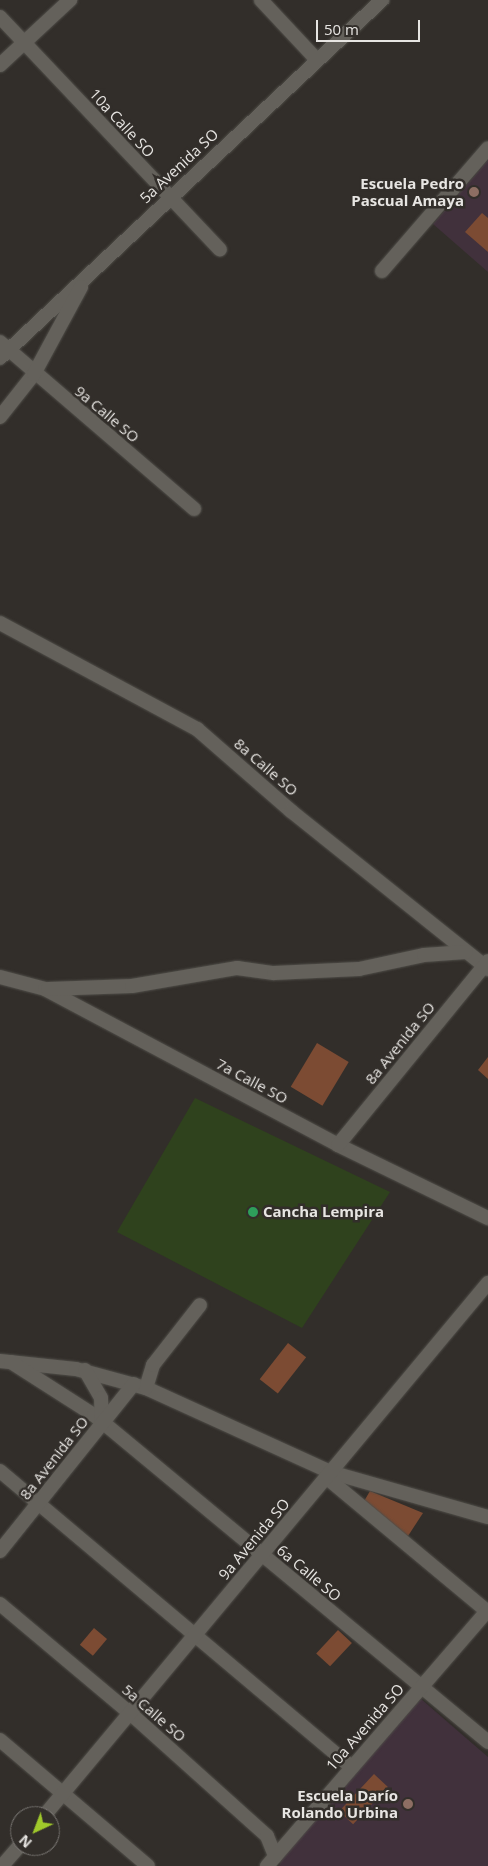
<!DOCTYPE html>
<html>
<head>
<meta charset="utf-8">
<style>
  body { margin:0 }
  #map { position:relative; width:488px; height:1866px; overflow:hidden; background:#322e2a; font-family:"Open Sans",sans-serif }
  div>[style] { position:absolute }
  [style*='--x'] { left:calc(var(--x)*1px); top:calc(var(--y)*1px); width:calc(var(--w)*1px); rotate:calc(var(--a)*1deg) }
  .education>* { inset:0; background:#41313c }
  .green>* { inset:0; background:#2f421d }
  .building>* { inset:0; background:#7c4b33; transform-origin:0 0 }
  .roads { filter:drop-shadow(0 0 1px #4f4d48) drop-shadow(0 0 1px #4f4d48) }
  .minor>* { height:14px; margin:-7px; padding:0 7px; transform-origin:7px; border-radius:7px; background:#64615b }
  .dots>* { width:14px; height:14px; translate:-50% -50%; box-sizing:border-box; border:2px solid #322e2a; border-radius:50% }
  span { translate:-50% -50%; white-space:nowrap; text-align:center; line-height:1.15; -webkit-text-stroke:5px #322e2a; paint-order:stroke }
  .street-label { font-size:15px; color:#e7e5e2 }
  .poi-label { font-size:15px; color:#e7e5e2; font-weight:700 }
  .right { translate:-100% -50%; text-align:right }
  .left { translate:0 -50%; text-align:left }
  .north { position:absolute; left:10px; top:1806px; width:50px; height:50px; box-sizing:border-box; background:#322e2a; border:1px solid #7a7774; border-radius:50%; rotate:223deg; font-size:14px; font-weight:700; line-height:20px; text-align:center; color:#e7e5e2 }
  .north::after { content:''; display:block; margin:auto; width:18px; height:22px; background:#a0c92b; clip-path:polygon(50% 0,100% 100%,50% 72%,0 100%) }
  .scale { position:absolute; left:316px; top:20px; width:104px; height:22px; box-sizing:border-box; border:2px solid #e7e5e2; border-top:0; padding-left:6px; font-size:15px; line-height:18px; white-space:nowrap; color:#e7e5e2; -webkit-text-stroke:4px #322e2a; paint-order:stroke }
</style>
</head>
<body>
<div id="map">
  <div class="education">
    <div style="clip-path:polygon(488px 160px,488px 272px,433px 224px)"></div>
    <div style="clip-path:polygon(421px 1699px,488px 1757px,488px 1866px,279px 1866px,285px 1852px)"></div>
  </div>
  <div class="green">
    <div style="clip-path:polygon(195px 1098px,390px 1192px,302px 1328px,117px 1232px)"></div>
  </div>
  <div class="building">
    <div style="clip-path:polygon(482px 213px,488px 218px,488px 252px,465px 232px)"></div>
    <div style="left:317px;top:1043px;width:37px;height:51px;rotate:31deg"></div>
    <div style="clip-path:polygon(488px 1057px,488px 1079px,478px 1070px)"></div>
    <div style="left:288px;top:1343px;width:23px;height:46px;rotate:38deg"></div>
    <div style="clip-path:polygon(370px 1491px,423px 1513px,408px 1536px,363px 1503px)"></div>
    <div style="left:94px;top:1628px;width:17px;height:22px;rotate:40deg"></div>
    <div style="left:338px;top:1630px;width:19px;height:32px;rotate:43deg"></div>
    <div style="left:374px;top:1774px;width:19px;height:51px;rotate:43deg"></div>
  </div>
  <div class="roads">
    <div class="minor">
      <div style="--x:261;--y:0;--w:82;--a:47"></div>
      <div style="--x:0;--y:17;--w:320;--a:46.6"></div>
      <div style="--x:0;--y:65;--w:96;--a:-42.9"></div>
      <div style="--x:382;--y:271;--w:162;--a:-49.2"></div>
      <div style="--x:0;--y:342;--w:256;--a:40.7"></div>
      <div style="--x:0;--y:358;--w:524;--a:-43.14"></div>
      <div style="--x:0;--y:417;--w:55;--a:-51.7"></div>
      <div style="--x:34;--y:374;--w:99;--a:-61.6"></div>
      <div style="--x:0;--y:623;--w:224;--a:28.3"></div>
      <div style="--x:197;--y:729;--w:125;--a:41.1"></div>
      <div style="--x:291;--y:811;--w:253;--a:38.7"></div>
      <div style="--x:0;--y:977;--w:47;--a:14.9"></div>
      <div style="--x:45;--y:989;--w:332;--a:28"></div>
      <div style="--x:338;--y:1145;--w:167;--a:26"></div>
      <div style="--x:48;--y:989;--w:84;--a:-2"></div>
      <div style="--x:132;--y:986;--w:107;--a:-9.7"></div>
      <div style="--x:237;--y:968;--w:37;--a:8"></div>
      <div style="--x:274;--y:973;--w:85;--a:-2.7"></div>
      <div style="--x:359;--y:969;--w:66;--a:-12.2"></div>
      <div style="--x:424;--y:955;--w:42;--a:-4.1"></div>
      <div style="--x:338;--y:1145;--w:237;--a:-50.8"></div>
      <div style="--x:0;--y:1361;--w:76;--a:6"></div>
      <div style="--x:76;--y:1369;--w:73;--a:15.2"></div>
      <div style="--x:146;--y:1388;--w:202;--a:24.5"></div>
      <div style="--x:330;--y:1472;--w:164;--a:15.9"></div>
      <div style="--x:11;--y:1362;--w:98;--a:32.6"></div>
      <div style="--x:94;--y:1415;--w:512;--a:39.69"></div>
      <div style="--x:85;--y:1370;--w:32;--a:60"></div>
      <div style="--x:101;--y:1398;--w:25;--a:88"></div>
      <div style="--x:146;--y:1388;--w:24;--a:-73"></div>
      <div style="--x:153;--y:1365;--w:76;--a:-51.9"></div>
      <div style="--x:0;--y:1471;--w:460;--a:40.1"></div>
      <div style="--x:326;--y:1477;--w:211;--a:39.8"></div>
      <div style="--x:0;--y:1551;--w:214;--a:-51.3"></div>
      <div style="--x:0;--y:1604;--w:170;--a:40"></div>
      <div style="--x:130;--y:1713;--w:184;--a:41.9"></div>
      <div style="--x:267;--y:1836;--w:22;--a:68"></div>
      <div style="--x:0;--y:1740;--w:194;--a:40.4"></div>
      <div style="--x:44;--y:1816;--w:694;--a:-50.21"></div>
      <div style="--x:2;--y:1866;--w:28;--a:-49"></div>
      <div style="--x:267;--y:1866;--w:338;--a:-49.2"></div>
    </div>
  </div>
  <div class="dots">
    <div style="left:474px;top:192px;background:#8d6e63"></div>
    <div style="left:253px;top:1212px;background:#2e9e5b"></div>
    <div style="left:408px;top:1804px;background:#8d6e63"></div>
  </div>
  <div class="street-label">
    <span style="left:122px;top:123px;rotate:47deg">10a Calle SO</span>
    <span style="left:179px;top:166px;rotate:-43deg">5a Avenida SO</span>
    <span style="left:107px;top:414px;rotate:40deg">9a Calle SO</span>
    <span style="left:266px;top:767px;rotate:41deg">8a Calle SO</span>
    <span style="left:400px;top:1043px;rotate:-51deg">8a Avenida SO</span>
    <span style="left:252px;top:1081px;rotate:28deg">7a Calle SO</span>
    <span style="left:54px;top:1458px;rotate:-52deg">8a Avenida SO</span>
    <span style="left:254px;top:1539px;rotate:-50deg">9a Avenida SO</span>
    <span style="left:309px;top:1573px;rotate:40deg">6a Calle SO</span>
    <span style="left:154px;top:1713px;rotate:41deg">5a Calle SO</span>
    <span style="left:365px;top:1727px;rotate:-49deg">10a Avenida SO</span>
  </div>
  <div class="poi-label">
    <span class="right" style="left:464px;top:192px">Escuela Pedro<br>Pascual Amaya</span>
    <span class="left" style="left:263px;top:1212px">Cancha Lempira</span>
    <span class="right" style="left:398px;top:1804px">Escuela Darío<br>Rolando Urbina</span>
  </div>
  <div class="north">N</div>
  <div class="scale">50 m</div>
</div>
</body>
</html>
